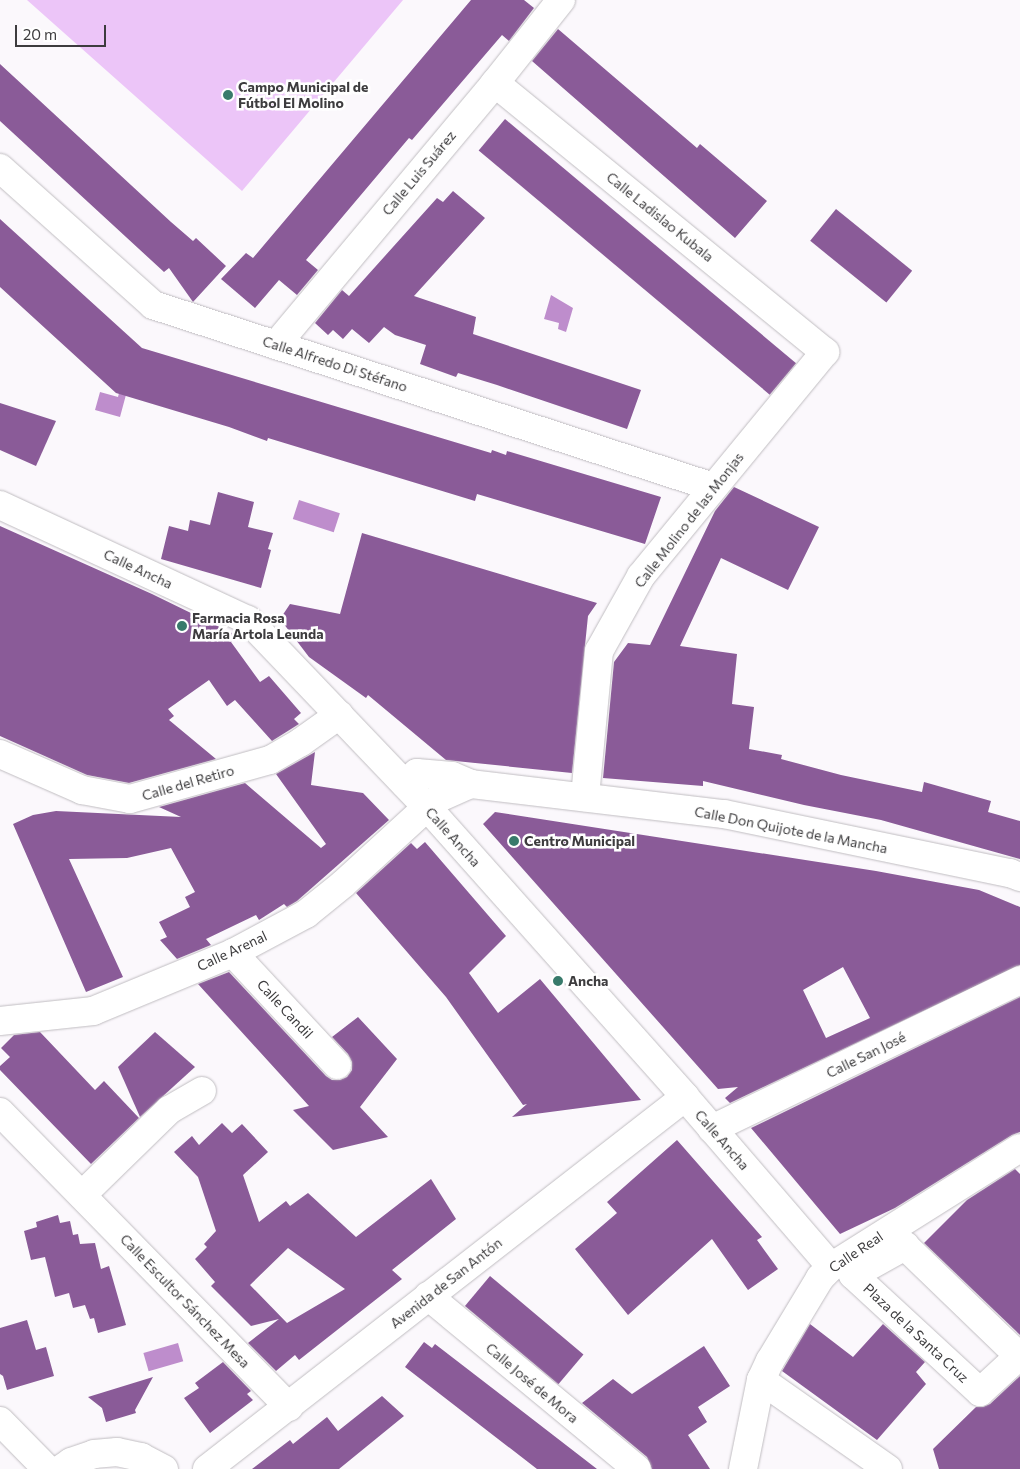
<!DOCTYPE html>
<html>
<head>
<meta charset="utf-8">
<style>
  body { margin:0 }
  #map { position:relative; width:1020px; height:1469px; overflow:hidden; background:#fbf8fc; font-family:Commissioner,sans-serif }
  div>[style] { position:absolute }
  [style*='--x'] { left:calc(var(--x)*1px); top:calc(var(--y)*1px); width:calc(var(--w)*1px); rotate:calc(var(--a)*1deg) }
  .green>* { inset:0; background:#ecc5f8 }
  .water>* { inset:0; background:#be8dcc; transform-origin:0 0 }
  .building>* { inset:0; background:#8a5b98; transform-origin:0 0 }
  .roads { filter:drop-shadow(0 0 1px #c0bdc1) drop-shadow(0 0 1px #c0bdc1) }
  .minor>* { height:28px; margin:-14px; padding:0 14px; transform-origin:14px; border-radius:14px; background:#fff }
  .dots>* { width:14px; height:14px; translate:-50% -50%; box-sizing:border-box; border:2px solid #fff; border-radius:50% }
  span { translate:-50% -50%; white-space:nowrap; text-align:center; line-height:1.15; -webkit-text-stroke:5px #fff; paint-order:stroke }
  .poi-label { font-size:14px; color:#3d3c3e; font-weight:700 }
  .left { translate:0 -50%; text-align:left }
  .street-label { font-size:14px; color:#3d3c3e }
  .scale { position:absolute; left:15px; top:25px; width:91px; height:22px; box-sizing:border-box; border:2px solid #3d3c3e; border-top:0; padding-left:6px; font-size:15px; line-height:18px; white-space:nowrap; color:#3d3c3e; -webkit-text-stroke:4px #fff; paint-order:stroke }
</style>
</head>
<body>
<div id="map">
  <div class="green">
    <div style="clip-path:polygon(27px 0,403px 0,242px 191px)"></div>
  </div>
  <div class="water">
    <div style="clip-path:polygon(551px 295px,573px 308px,566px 332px,558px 329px,559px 323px,544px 319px)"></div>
    <div style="clip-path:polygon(120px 389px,127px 391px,120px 417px,95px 410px,100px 392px,118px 397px)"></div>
    <div style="left:299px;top:500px;width:43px;height:20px;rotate:18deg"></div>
    <div style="left:178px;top:1343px;width:19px;height:36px;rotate:74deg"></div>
  </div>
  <div class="building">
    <div style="clip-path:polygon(471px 0,524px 0,534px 8px,509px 41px,502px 35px,412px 140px,409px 138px,306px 260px,318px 270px,297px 295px,279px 280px,255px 308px,221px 279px,246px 253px,253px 258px)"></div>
    <div style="clip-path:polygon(558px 29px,697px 148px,700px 144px,767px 201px,735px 238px,532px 61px)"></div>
    <div style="clip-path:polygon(0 64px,171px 222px,193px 241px,196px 238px,226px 266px,193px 302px,169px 268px,164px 272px,0 121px)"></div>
    <div style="left:505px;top:119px;width:380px;height:41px;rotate:40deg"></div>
    <div style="clip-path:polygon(453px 191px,485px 218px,414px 296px,476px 317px,473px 334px,641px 390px,627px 429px,497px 385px,458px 373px,456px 377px,420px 364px,426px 345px,395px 335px,384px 327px,369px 343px,352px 329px,343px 339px,333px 330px,328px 335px,315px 323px,342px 290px,349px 296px,437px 198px,443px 202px)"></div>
    <div style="left:836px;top:209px;width:98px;height:41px;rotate:39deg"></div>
    <div style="clip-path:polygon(0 219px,142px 348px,491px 453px,492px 450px,506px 455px,507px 451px,661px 497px,645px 544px,477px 494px,475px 501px,268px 438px,267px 441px,229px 427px,116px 393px,0 287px)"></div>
    <div style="clip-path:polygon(0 403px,56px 421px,36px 466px,0 450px)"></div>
    <div style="clip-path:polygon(734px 487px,819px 527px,788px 590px,721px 558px,680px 646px,737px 654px,732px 704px,754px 707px,749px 749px,782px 755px,781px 759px,841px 775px,922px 792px,924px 782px,991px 801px,988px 812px,1020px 821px,1020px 859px,881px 820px,804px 805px,703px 781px,703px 786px,603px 778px,614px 662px,628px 643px,650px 645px,715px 511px)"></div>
    <div style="clip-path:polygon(218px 492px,254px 502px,248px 527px,273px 533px,268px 549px,271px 550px,261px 588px,161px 559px,169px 526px,188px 531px,190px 520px,210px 525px)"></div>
    <div style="clip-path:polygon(0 526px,152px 594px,238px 636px,231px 642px,260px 682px,269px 676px,301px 713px,294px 719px,299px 724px,272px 741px,235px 700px,227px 706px,209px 680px,168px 709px,174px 716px,169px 720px,216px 759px,129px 783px,87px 775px,0 736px)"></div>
    <div style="clip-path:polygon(362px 533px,597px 603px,588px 616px,572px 773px,446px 760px,368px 695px,366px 698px,309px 657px,280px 619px,290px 604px,340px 614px)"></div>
    <div style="clip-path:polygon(315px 752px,311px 785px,363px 793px,389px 820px,297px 901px,287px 907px,284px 904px,259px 920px,256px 915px,206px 939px,211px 945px,177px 959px,160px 940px,167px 937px,159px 922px,190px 907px,185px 897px,195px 892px,171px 848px,127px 858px,69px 859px,123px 977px,86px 992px,13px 824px,33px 815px,56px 811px,181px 817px,159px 807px,245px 783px,321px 848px,326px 844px,276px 774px)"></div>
    <div style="clip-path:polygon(evenodd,495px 812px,876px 871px,979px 890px,1020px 907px,1020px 965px,730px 1103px,725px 1098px,738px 1087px,718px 1089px,483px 824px,495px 812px,843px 967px,870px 1018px,826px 1038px,803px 990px,843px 967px)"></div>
    <div style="clip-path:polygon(425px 842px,506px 936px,469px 973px,498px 1013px,540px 979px,641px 1100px,512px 1117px,527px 1104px,523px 1105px,446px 997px,356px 893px,411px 843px,417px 849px)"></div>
    <div style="clip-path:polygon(229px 972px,326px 1076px,332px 1080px,340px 1080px,347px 1077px,352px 1070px,352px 1062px,348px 1054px,332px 1037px,358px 1017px,397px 1059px,360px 1107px,388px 1137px,333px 1150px,293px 1110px,309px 1106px,198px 984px)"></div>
    <div style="clip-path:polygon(1020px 997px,1020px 1132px,1012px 1135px,895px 1208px,840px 1234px,751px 1128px)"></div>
    <div style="clip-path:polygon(40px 1032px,95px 1090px,104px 1081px,139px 1118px,91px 1164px,0 1070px,0 1066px,10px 1057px,1px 1048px,14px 1035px)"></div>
    <div style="clip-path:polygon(155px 1032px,195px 1067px,140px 1117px,118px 1067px)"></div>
    <div style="clip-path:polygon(evenodd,222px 1123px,232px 1133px,242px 1124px,268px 1152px,243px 1175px,259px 1222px,286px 1201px,290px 1206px,308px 1193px,356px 1237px,431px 1179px,456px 1219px,392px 1270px,402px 1279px,299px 1360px,295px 1355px,276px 1371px,248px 1343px,279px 1319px,251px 1326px,211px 1286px,215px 1282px,195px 1259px,207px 1247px,204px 1244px,216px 1231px,198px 1177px,174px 1152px,192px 1136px,199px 1145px,222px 1123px,288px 1248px,345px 1289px,287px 1323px,250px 1285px,288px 1248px)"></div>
    <div style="clip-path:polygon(677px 1140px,762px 1237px,757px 1240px,778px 1269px,748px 1290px,712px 1239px,628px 1315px,575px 1249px,617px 1213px,607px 1202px)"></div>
    <div style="clip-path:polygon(1015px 1169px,1020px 1174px,1020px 1335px,924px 1243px,967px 1200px)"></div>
    <div style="clip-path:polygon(58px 1215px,60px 1223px,70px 1221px,73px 1235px,78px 1234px,80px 1244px,95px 1243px,101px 1269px,109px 1266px,126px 1325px,98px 1333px,94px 1318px,90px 1319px,85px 1305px,73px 1308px,69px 1293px,55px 1297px,45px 1257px,31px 1260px,24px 1231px,37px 1227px,36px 1222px)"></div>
    <div style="left:490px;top:1276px;width:122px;height:39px;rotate:40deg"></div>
    <div style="clip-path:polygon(27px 1320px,36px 1350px,46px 1347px,54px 1376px,7px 1390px,3px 1376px,0 1374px,0 1328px)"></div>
    <div style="clip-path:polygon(810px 1324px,853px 1357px,883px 1324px,925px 1362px,916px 1372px,926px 1384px,877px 1440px,782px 1371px)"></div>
    <div style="clip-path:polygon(424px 1342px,432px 1348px,435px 1344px,597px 1469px,537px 1469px,405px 1367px)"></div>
    <div style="clip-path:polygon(704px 1346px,730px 1386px,698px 1407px,707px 1422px,688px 1435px,710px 1469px,652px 1469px,647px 1457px,582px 1403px,613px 1379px,632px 1394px)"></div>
    <div style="clip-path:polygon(223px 1362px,251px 1391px,247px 1394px,253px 1400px,210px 1433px,184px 1398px,199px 1388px,195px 1383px)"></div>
    <div style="clip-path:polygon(1020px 1376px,1020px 1469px,939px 1469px,933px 1449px,976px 1407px,983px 1407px,990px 1404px)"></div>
    <div style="clip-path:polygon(153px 1377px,135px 1410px,136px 1413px,106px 1422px,102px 1408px,88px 1397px)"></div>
    <div style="clip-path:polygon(382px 1396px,404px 1416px,339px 1469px,252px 1469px,290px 1440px,293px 1444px,327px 1417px,338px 1431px)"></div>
  </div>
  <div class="roads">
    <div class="minor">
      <div style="--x:495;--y:83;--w:426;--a:39.2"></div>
      <div style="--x:825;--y:352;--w:290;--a:129.4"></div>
      <div style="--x:641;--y:576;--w:86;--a:119.2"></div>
      <div style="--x:599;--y:651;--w:147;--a:95.5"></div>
      <div style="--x:0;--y:168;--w:205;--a:41.8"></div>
      <div style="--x:153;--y:305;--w:589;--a:18"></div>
      <div style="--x:276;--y:345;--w:341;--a:-50.1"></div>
      <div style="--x:495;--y:83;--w:106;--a:-51.5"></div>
      <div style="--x:0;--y:505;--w:273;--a:24.9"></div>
      <div style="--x:248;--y:620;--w:259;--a:46.3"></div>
      <div style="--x:427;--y:807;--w:388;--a:48.3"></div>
      <div style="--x:685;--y:1097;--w:224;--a:49.3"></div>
      <div style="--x:0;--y:754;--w:90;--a:23.7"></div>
      <div style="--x:82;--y:790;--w:49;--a:10.6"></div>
      <div style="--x:130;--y:799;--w:145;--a:-15.6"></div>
      <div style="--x:270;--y:760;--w:36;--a:-30"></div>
      <div style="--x:301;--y:742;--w:47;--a:-35.4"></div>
      <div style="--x:405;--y:784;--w:16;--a:-43"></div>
      <div style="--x:417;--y:773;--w:35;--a:5"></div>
      <div style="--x:452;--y:776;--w:21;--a:23"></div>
      <div style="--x:471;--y:784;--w:255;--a:6.8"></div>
      <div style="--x:724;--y:814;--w:292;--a:11.7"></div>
      <div style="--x:1010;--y:873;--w:11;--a:22"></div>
      <div style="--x:233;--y:953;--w:153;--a:47.1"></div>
      <div style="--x:0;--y:1021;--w:94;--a:-6.1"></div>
      <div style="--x:93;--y:1011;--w:152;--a:-22.5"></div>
      <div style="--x:233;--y:953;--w:83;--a:-28.1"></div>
      <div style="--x:306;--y:914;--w:48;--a:-39"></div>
      <div style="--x:343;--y:884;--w:114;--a:-42.5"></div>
      <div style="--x:427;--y:807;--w:15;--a:-37"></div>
      <div style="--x:439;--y:798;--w:35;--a:-24"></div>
      <div style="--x:0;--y:1112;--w:413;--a:45.6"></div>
      <div style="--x:712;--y:1129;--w:342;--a:-25.8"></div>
      <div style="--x:82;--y:1195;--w:122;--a:-44.3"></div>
      <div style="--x:169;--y:1110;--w:38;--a:-30"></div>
      <div style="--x:905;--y:1246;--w:158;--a:44"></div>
      <div style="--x:1019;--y:1356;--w:53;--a:137.3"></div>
      <div style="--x:980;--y:1392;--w:173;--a:-137.3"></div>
      <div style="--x:853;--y:1275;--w:60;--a:-29.1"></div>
      <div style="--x:428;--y:1296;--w:271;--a:39.6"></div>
      <div style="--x:761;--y:1380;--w:155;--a:35"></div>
      <div style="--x:0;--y:1421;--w:67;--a:45.6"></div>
      <div style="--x:61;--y:1469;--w:12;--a:-35"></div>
      <div style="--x:71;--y:1462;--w:24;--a:-19"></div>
      <div style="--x:94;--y:1454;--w:23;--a:-5"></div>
      <div style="--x:117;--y:1452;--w:25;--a:12"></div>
      <div style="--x:141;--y:1457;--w:26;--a:28"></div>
      <div style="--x:207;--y:1469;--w:606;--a:-37.89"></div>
      <div style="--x:743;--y:1469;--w:91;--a:-78.6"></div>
      <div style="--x:761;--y:1380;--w:21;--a:-65"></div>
      <div style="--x:770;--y:1361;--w:97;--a:-58.9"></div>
      <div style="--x:820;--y:1278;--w:16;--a:-45"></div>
      <div style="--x:831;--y:1267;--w:223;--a:-32.2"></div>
    </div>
  </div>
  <div class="dots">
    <div style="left:228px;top:95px;background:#387a6b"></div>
    <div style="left:182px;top:626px;background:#387a6b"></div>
    <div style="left:514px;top:841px;background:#387a6b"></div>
    <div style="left:558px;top:981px;background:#387a6b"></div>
  </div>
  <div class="poi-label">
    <span class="left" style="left:238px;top:95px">Campo Municipal de<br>Fútbol El Molino</span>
    <span class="left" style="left:192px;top:626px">Farmacia Rosa<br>María Artola Leunda</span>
    <span class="left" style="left:524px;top:841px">Centro Municipal</span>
    <span class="left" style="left:568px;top:981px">Ancha</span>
  </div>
  <div class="street-label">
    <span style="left:419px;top:173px;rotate:-50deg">Calle Luis Suárez</span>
    <span style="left:660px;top:217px;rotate:39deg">Calle Ladislao Kubala</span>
    <span style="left:335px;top:364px;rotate:18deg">Calle Alfredo Di Stéfano</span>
    <span style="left:689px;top:520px;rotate:-52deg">Calle Molino de las Monjas</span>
    <span style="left:138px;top:569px;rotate:25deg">Calle Ancha</span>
    <span style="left:188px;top:783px;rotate:-16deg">Calle del Retiro</span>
    <span style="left:791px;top:830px;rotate:11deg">Calle Don Quijote de la Mancha</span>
    <span style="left:453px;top:837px;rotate:48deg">Calle Ancha</span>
    <span style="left:232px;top:951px;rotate:-25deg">Calle Arenal</span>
    <span style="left:285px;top:1009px;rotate:47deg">Calle Candil</span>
    <span style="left:866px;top:1055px;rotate:-26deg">Calle San José</span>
    <span style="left:722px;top:1140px;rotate:49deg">Calle Ancha</span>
    <span style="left:856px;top:1252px;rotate:-34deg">Calle Real</span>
    <span style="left:446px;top:1283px;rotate:-38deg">Avenida de San Antón</span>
    <span style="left:185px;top:1301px;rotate:46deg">Calle Escultor Sánchez Mesa</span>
    <span style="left:916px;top:1333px;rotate:43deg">Plaza de la Santa Cruz</span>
    <span style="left:532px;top:1383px;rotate:40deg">Calle José de Mora</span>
  </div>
  <div class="scale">20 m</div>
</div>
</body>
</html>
